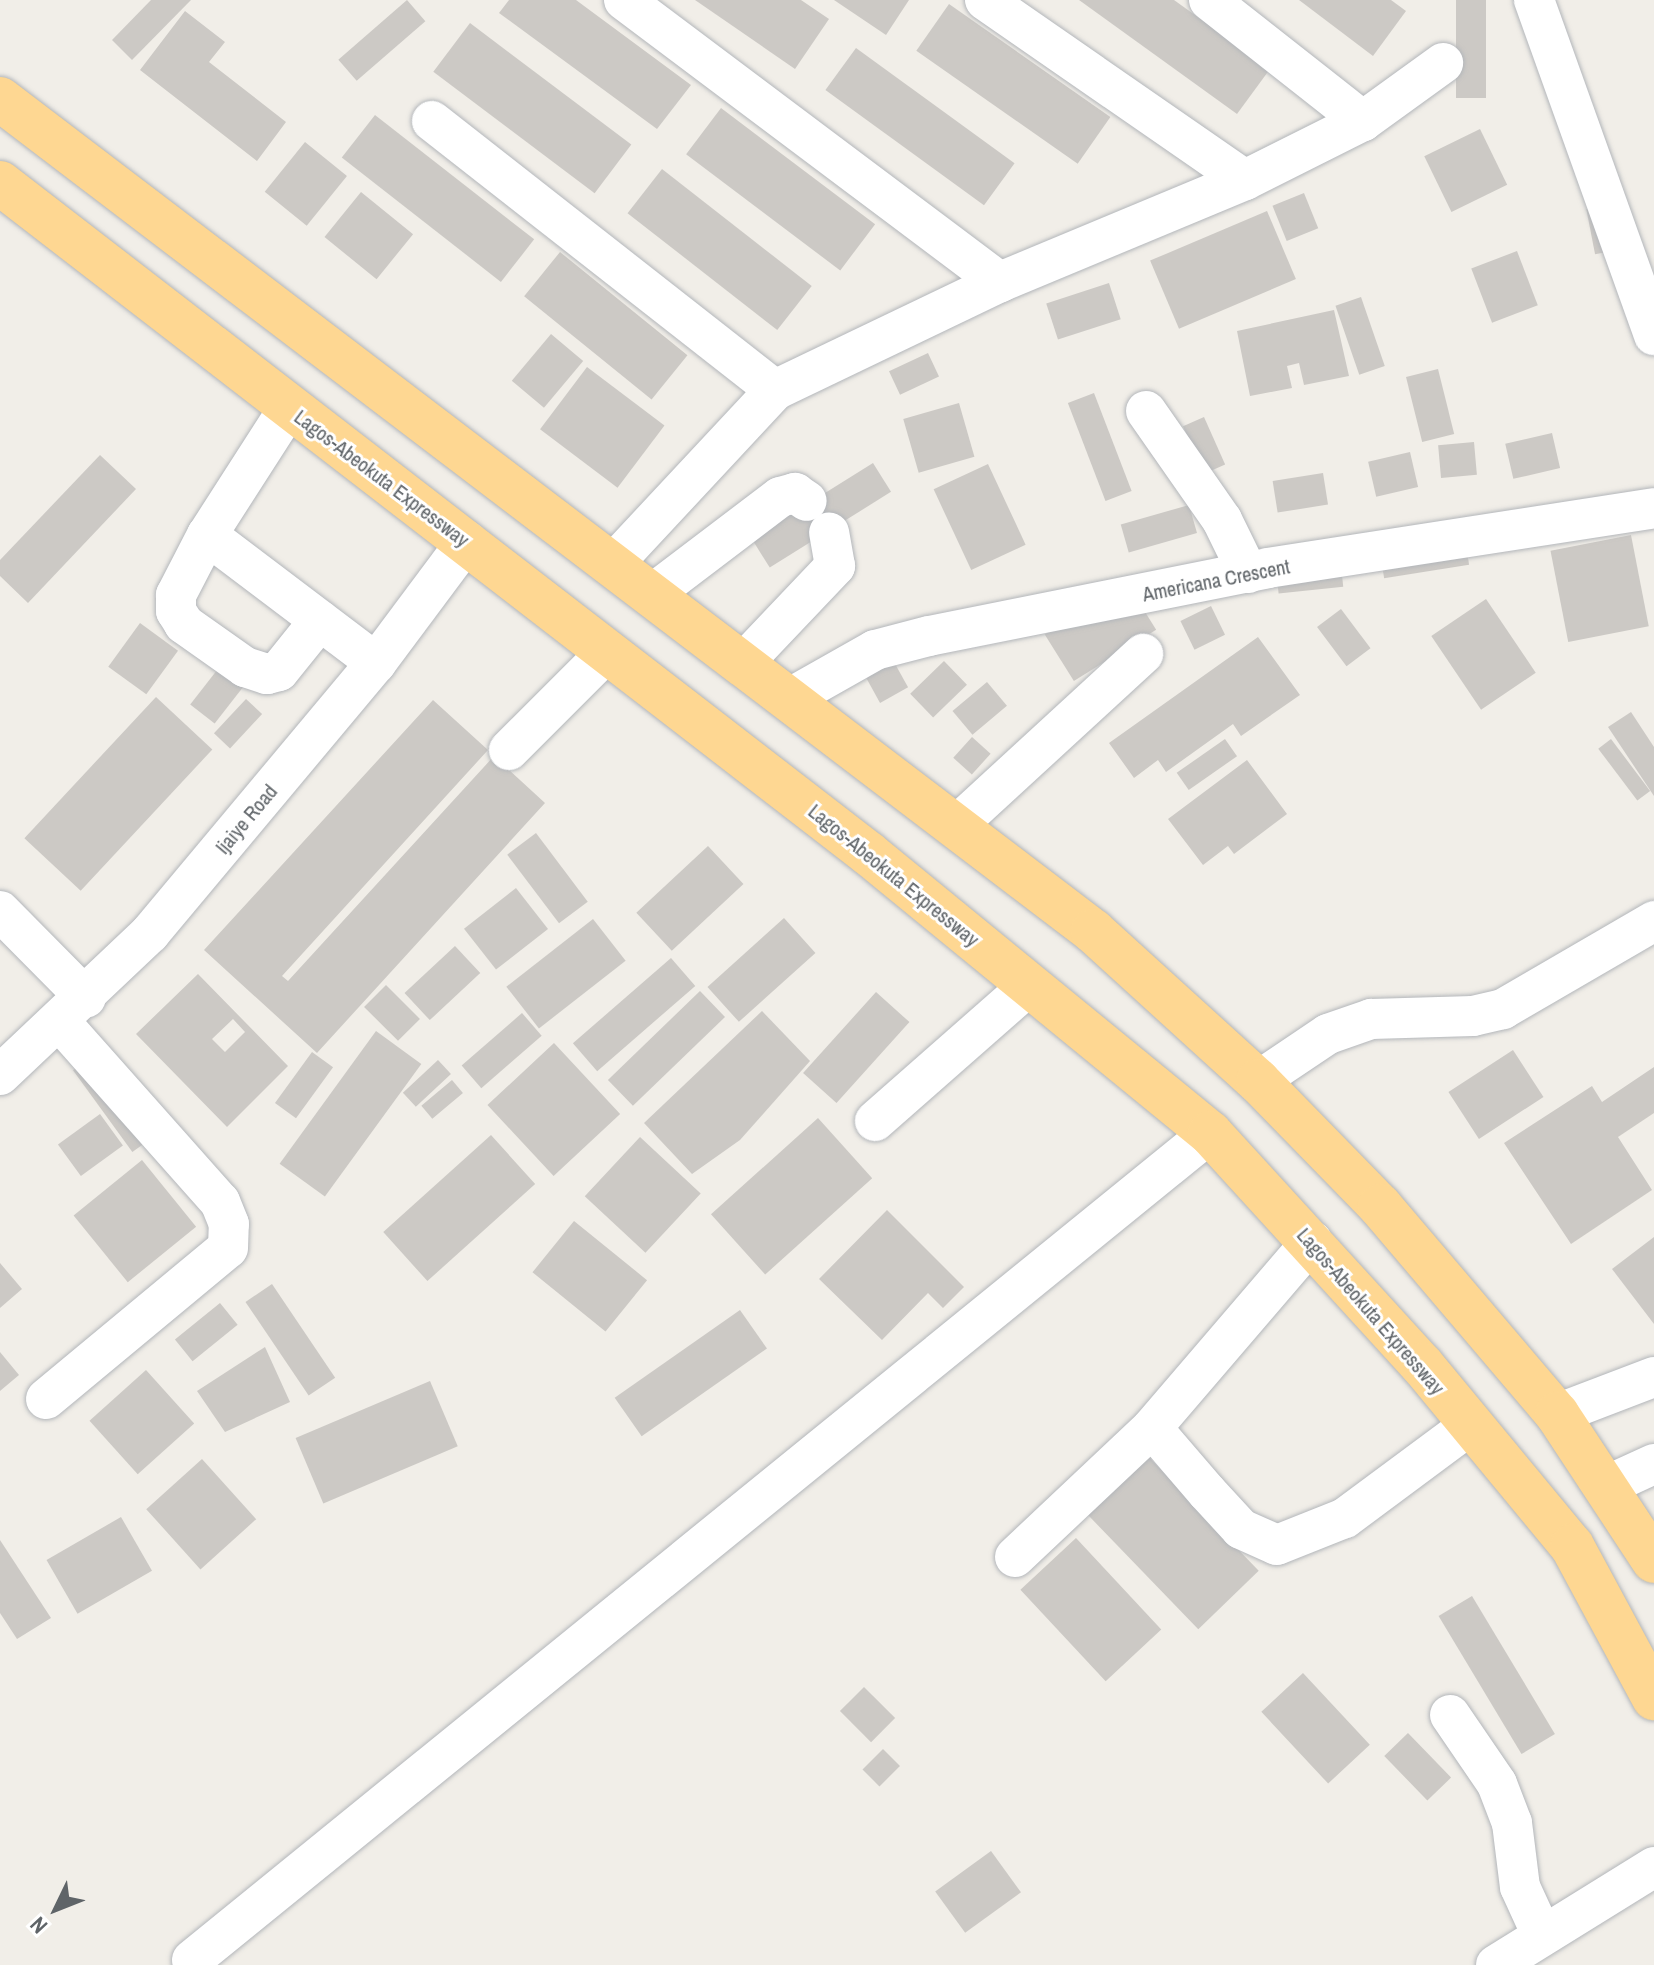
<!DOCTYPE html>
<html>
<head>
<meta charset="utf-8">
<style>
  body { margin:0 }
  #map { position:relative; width:1654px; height:1965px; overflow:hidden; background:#f1eee8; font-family:"Archivo Narrow",sans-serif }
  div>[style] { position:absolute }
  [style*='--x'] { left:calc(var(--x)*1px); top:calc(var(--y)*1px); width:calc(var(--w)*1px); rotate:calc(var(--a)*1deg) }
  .building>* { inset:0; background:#ccc9c5; transform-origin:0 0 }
  .roads { filter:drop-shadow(0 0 2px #b3b6ba) drop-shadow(0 0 2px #b3b6ba) }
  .minor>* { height:40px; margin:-20px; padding:0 20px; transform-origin:20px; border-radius:20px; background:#fff }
  .highway>* { height:44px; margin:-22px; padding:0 22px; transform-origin:22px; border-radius:22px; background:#fed792 }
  span { translate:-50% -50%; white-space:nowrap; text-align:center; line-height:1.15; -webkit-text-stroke:6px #fff; paint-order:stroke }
  .street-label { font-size:20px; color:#5f6468 }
  .north { position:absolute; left:16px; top:1869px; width:80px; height:80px; -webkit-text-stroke:6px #fff; paint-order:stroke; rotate:227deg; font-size:22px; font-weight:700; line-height:32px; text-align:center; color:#5f6468 }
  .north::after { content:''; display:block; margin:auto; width:28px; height:36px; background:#5f6468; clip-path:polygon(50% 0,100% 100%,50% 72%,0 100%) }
</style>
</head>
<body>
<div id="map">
  <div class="building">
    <div style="clip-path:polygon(151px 0,191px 0,132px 60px,112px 40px)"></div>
    <div style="left:407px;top:0;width:28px;height:91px;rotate:49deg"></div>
    <div style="clip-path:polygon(509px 0,576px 0,691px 85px,657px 129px,499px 13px)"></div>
    <div style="clip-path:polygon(695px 0,801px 0,829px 19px,795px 69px)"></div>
    <div style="clip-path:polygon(834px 0,909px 0,886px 35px)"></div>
    <div style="clip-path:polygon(1079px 0,1174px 0,1270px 69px,1237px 114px)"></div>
    <div style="clip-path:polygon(1299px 0,1391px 0,1406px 11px,1373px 56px)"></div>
    <div style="left:1456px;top:0;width:30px;height:98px"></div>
    <div style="left:949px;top:4px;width:197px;height:57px;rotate:35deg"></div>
    <div style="clip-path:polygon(185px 11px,225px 42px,209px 62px,286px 122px,257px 161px,140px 70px)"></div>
    <div style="left:470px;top:23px;width:202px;height:61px;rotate:37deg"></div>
    <div style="left:856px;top:48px;width:196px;height:52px;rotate:36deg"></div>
    <div style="left:721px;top:108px;width:193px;height:58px;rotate:37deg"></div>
    <div style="left:375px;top:115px;width:202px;height:54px;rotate:38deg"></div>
    <div style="left:1480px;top:129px;width:62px;height:62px;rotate:64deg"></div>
    <div style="left:305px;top:142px;width:54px;height:64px;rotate:39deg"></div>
    <div style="left:662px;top:169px;width:190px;height:56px;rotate:38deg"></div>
    <div style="left:361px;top:192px;width:67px;height:58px;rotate:39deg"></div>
    <div style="left:1304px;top:193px;width:38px;height:34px;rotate:68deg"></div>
    <div style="left:1602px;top:206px;width:46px;height:16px;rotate:79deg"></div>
    <div style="left:1267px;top:211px;width:74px;height:127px;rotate:67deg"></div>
    <div style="left:1517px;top:251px;width:58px;height:49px;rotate:69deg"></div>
    <div style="left:560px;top:252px;width:164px;height:57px;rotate:39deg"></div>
    <div style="left:1109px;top:283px;width:38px;height:66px;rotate:72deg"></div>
    <div style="left:1361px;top:297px;width:73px;height:27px;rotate:71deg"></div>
    <div style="clip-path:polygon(1334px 310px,1349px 376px,1304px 385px,1299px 363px,1287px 366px,1292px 388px,1250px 396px,1237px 331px)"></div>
    <div style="left:551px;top:334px;width:42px;height:61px;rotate:40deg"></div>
    <div style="left:928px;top:353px;width:26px;height:43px;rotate:65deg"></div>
    <div style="left:587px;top:367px;width:97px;height:78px;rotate:37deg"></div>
    <div style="left:1438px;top:369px;width:67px;height:33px;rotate:76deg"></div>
    <div style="left:1094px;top:393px;width:105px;height:28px;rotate:69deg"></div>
    <div style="left:959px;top:403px;width:56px;height:58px;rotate:74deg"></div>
    <div style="left:1204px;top:417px;width:52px;height:23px;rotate:66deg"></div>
    <div style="left:1552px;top:433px;width:36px;height:48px;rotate:77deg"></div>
    <div style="left:1474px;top:442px;width:33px;height:36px;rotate:85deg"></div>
    <div style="left:1410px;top:452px;width:36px;height:43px;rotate:77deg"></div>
    <div style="clip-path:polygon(100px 455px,136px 489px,28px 603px,0 576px,0 560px)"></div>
    <div style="left:873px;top:463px;width:34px;height:143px;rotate:58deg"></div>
    <div style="left:988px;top:464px;width:89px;height:60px;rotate:65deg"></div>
    <div style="left:1323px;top:473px;width:32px;height:51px;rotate:81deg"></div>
    <div style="left:1189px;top:505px;width:29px;height:71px;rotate:74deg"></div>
    <div style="left:1631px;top:535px;width:93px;height:82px;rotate:79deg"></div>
    <div style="left:1465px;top:539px;width:26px;height:86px;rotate:81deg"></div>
    <div style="left:1340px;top:556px;width:31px;height:65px;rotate:84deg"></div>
    <div style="left:1127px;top:583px;width:55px;height:97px;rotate:58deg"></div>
    <div style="left:1486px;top:599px;width:89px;height:66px;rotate:56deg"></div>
    <div style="left:1211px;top:606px;width:32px;height:34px;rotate:64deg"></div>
    <div style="left:1341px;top:609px;width:49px;height:30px;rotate:53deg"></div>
    <div style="left:140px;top:623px;width:47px;height:54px;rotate:36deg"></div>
    <div style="clip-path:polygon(1258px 637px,1300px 695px,1241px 736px,1233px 724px,1166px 772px,1158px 760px,1134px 778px,1109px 743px)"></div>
    <div style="left:944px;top:661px;width:33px;height:47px;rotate:46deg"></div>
    <div style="left:894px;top:662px;width:29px;height:32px;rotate:61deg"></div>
    <div style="left:221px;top:665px;width:31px;height:50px;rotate:38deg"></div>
    <div style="left:987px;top:682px;width:31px;height:45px;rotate:50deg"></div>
    <div style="left:156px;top:697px;width:77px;height:193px;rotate:43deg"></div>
    <div style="left:246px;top:699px;width:22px;height:47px;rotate:43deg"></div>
    <div style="clip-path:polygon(433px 700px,488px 750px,282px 976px,288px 981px,494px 756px,545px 803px,317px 1053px,204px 950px)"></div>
    <div style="clip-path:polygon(1631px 712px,1654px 747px,1654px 796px,1608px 727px)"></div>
    <div style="left:972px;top:737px;width:25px;height:28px;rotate:42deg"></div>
    <div style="left:1225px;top:739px;width:21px;height:59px;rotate:55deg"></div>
    <div style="left:1611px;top:739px;width:65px;height:16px;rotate:53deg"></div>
    <div style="clip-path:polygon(1247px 760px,1287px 814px,1234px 854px,1228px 846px,1203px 865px,1168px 819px)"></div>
    <div style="left:536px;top:833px;width:86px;height:36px;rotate:53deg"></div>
    <div style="left:708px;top:846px;width:52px;height:98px;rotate:47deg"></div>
    <div style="left:516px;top:888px;width:52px;height:66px;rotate:52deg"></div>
    <div style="left:784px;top:918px;width:47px;height:103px;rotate:48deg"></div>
    <div style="left:593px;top:919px;width:53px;height:110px;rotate:52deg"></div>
    <div style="left:455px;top:946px;width:37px;height:69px;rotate:47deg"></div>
    <div style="left:671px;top:958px;width:37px;height:130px;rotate:49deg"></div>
    <div style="clip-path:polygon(evenodd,198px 974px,288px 1066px,227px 1127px,136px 1034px,198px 974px,233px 1019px,245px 1032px,225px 1052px,212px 1039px,233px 1019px)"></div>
    <div style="left:386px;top:985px;width:48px;height:31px;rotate:45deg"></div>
    <div style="left:700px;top:991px;width:36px;height:128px;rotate:46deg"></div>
    <div style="left:876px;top:992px;width:45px;height:109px;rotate:42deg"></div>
    <div style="clip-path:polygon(762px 1011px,810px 1061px,740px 1140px,692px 1174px,644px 1123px)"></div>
    <div style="left:522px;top:1013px;width:30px;height:80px;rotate:49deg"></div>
    <div style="left:376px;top:1031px;width:56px;height:164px;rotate:36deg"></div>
    <div style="left:554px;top:1043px;width:97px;height:91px;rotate:47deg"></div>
    <div style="left:1513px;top:1050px;width:56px;height:77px;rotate:57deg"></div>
    <div style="left:312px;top:1052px;width:26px;height:63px;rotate:36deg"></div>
    <div style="left:90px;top:1058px;width:101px;height:21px;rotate:54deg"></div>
    <div style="left:438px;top:1060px;width:19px;height:48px;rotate:47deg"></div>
    <div style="clip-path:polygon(1654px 1067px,1654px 1113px,1618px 1137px,1652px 1190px,1571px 1244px,1504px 1143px,1592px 1086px,1602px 1102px)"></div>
    <div style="left:452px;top:1080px;width:17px;height:40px;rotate:50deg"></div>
    <div style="left:100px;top:1114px;width:39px;height:52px;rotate:54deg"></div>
    <div style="left:818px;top:1118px;width:81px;height:144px;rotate:48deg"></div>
    <div style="left:491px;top:1135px;width:66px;height:145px;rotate:48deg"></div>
    <div style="left:640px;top:1137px;width:83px;height:81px;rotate:43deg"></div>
    <div style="left:142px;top:1160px;width:86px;height:88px;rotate:51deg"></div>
    <div style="clip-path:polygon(887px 1210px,964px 1287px,943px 1308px,928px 1293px,882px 1340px,819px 1279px)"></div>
    <div style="left:574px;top:1221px;width:94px;height:66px;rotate:39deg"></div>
    <div style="clip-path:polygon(1654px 1237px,1654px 1324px,1612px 1269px)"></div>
    <div style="clip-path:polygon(0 1263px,22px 1289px,0 1308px)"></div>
    <div style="left:272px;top:1284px;width:113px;height:32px;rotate:56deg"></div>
    <div style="left:220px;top:1303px;width:28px;height:58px;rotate:51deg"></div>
    <div style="left:740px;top:1310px;width:47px;height:153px;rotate:55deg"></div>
    <div style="clip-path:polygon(265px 1347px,290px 1402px,225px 1432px,197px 1391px)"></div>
    <div style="clip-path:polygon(0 1352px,19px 1375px,0 1391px)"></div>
    <div style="left:146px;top:1370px;width:72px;height:76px;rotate:48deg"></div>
    <div style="left:430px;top:1381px;width:71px;height:146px;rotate:67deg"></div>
    <div style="left:1142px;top:1450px;width:168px;height:84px;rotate:46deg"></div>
    <div style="left:202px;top:1459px;width:81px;height:75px;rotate:48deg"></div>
    <div style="left:121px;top:1517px;width:62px;height:86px;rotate:60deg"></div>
    <div style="left:1076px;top:1538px;width:125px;height:76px;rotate:47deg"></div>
    <div style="clip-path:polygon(0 1540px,51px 1618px,17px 1639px,0 1613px)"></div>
    <div style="left:1472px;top:1596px;width:161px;height:39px;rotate:59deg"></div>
    <div style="left:1303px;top:1673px;width:98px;height:57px;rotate:47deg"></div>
    <div style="left:864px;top:1687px;width:44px;height:34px;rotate:45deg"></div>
    <div style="left:1408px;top:1733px;width:62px;height:33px;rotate:46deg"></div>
    <div style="left:883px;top:1749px;width:24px;height:29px;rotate:45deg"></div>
    <div style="left:991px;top:1851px;width:51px;height:69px;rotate:54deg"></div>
  </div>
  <div class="roads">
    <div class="minor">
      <div style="--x:624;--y:0;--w:470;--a:36.9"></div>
      <div style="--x:985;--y:0;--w:316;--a:34.7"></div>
      <div style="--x:1209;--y:0;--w:196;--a:38.2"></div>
      <div style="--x:1534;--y:0;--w:356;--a:70.3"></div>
      <div style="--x:432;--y:121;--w:436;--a:38.1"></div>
      <div style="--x:288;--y:409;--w:150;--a:122.7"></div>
      <div style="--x:207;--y:535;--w:68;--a:117.3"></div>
      <div style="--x:176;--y:595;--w:16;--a:90"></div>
      <div style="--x:176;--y:611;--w:15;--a:58"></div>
      <div style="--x:184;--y:624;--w:75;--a:35.2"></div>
      <div style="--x:245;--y:667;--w:23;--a:18"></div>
      <div style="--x:267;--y:674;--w:12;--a:-14"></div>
      <div style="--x:279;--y:671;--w:65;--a:-51.2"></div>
      <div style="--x:1146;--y:411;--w:133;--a:55.1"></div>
      <div style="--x:1222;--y:520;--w:59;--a:63.9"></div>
      <div style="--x:207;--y:535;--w:212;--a:37.1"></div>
      <div style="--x:612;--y:565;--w:239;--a:-47"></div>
      <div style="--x:775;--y:390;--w:250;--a:-25.6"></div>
      <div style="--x:1000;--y:282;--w:265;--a:-22.6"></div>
      <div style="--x:1245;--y:180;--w:132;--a:-26.6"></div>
      <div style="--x:1363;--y:121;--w:99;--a:-35.9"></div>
      <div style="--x:651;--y:595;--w:162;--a:-37.2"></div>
      <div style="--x:780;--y:497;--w:16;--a:-15"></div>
      <div style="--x:795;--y:493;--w:14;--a:34"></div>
      <div style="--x:745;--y:661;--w:131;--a:-46.5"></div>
      <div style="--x:835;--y:566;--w:34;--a:-100"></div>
      <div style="--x:792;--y:697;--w:95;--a:-29.5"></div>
      <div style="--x:875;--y:650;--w:56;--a:-14.5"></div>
      <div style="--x:929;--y:636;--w:346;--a:-11.3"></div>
      <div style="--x:1268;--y:568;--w:391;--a:-8.8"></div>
      <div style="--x:509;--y:750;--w:140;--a:-45"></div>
      <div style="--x:957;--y:825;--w:253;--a:-42.6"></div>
      <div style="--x:0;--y:911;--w:122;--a:45.3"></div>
      <div style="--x:0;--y:1075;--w:207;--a:-43.4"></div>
      <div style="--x:150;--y:933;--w:352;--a:-50.1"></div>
      <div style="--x:376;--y:663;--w:152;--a:-53.3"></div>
      <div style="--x:1258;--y:1081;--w:84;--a:-33.9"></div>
      <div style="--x:1328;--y:1034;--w:46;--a:-19.2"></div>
      <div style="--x:1371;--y:1019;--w:102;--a:-1.7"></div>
      <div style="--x:1473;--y:1016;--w:31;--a:-13"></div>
      <div style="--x:1503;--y:1009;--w:175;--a:-30.2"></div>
      <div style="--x:875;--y:1121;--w:206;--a:-41.3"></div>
      <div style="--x:1312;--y:1241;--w:246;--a:130.6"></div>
      <div style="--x:1152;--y:1428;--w:84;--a:49.3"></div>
      <div style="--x:1207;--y:1492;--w:50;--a:47.4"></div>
      <div style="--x:1241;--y:1529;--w:39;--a:24"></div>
      <div style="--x:1277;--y:1545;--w:73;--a:-21.7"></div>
      <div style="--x:1345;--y:1518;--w:154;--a:-36.6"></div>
      <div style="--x:46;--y:1399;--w:236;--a:-39.7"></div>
      <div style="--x:228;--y:1248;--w:24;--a:-88"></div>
      <div style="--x:229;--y:1224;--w:24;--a:-112"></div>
      <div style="--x:220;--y:1202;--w:241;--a:-131.6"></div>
      <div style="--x:1557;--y:1414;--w:104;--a:-20.9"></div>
      <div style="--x:1606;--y:1486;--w:53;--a:-24.6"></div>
      <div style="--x:1015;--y:1557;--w:188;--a:-43.3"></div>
      <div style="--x:1450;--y:1715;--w:83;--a:55.7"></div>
      <div style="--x:1497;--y:1784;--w:42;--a:69"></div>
      <div style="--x:1512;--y:1823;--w:64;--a:82.9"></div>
      <div style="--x:1520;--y:1887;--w:53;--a:65.4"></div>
      <div style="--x:192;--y:1960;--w:1312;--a:-39.09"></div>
      <div style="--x:1496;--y:1965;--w:186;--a:-31.8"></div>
    </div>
    <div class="highway">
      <div style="--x:0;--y:99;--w:1374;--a:37.28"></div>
      <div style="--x:1093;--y:931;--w:223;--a:42.3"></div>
      <div style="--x:1258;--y:1081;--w:175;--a:45.7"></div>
      <div style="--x:1380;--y:1206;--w:273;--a:49.6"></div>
      <div style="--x:1557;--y:1414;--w:176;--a:56.6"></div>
      <div style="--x:0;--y:183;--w:1098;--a:37.67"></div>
      <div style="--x:869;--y:854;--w:441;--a:39.3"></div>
      <div style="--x:1210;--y:1133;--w:314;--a:47.6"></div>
      <div style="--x:1422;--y:1365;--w:235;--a:50.4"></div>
      <div style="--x:1572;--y:1546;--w:173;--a:61.7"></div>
    </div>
  </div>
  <div class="street-label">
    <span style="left:382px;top:478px;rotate:37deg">Lagos-Abeokuta Expressway</span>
    <span style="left:1216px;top:580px;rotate:-11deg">Americana Crescent</span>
    <span style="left:246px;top:819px;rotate:-50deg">Ijaiye Road</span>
    <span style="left:894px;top:875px;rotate:39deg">Lagos-Abeokuta Expressway</span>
    <span style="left:1371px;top:1311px;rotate:49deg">Lagos-Abeokuta Expressway</span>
  </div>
  <div class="north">N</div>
</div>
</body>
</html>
